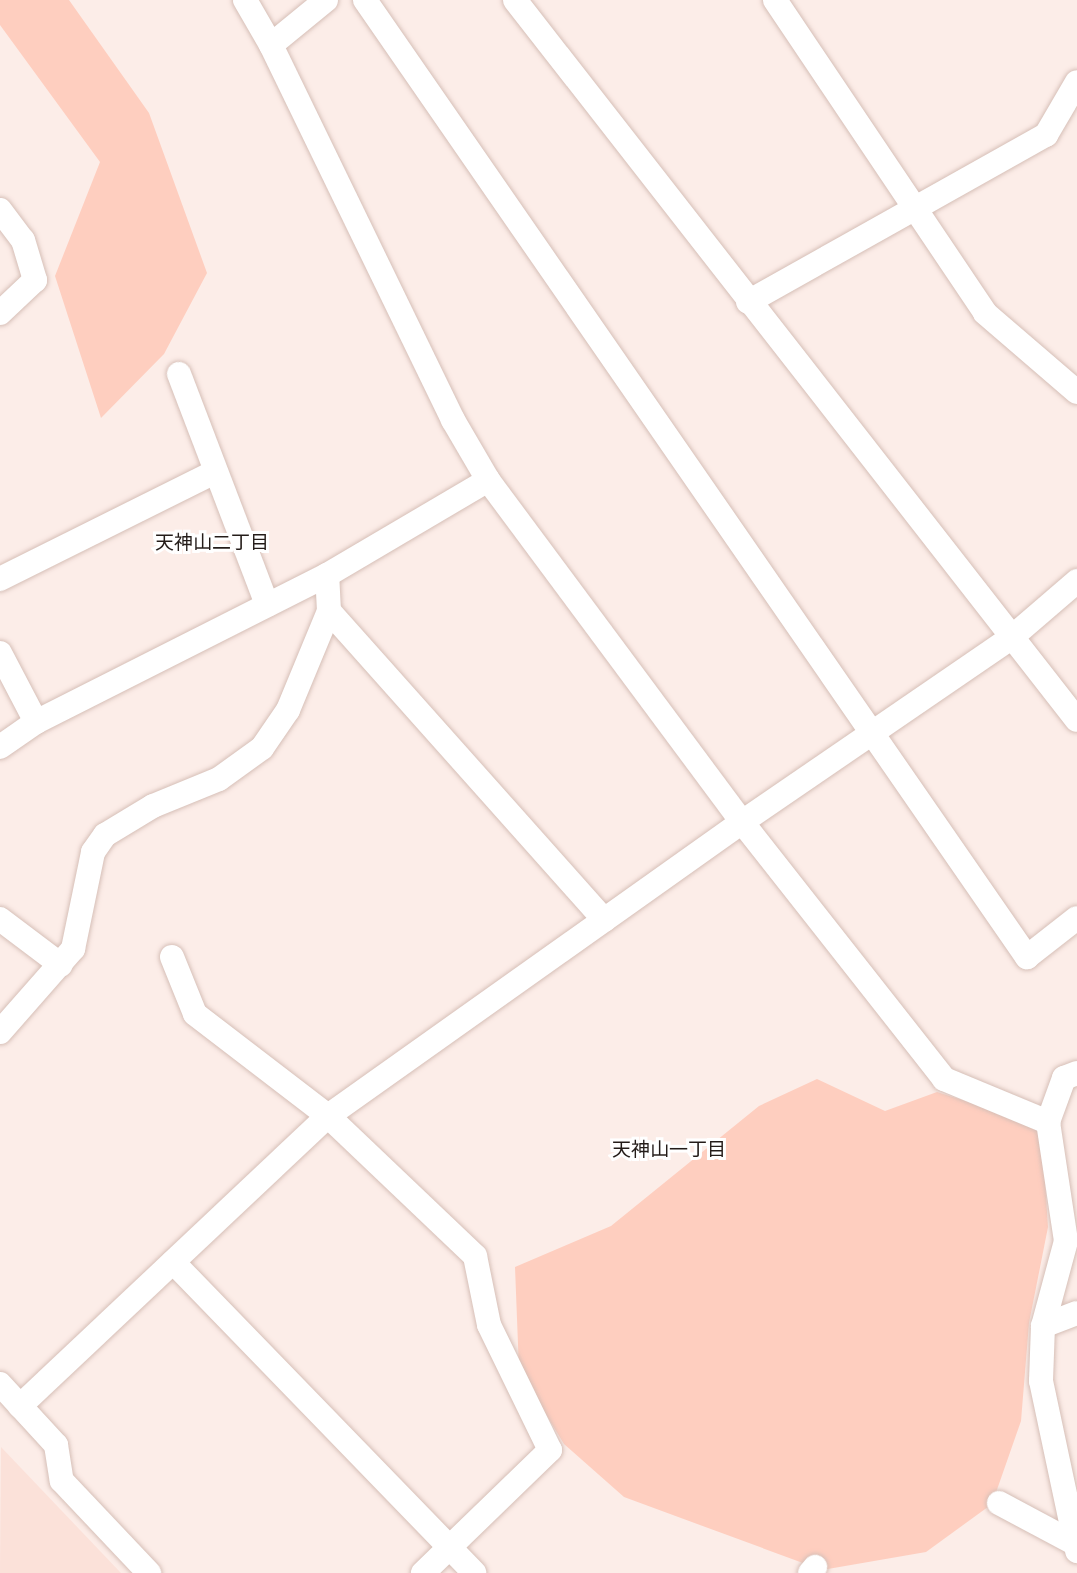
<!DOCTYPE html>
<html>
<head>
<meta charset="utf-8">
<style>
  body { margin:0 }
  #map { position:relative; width:1077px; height:1573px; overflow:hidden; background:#fcede8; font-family:Signika,"Noto Sans JP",sans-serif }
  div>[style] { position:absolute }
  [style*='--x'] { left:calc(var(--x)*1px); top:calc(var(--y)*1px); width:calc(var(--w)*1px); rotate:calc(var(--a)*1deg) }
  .built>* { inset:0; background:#fbe1d9 }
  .green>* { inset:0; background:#fecebf }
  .roads { filter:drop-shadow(0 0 2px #d6bfb7) drop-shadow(0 0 2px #d6bfb7) }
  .minor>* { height:24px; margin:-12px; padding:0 12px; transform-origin:12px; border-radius:12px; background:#fff }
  span { translate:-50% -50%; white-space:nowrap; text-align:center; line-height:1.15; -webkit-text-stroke:6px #fff; paint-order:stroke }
  .neighbourhood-label { font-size:19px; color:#241c19 }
</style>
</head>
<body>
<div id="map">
  <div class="built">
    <div style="clip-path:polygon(1px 1447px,121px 1573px,0 1573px)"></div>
  </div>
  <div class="green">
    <div style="clip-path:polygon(0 0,69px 0,149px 113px,207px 273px,164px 354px,101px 418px,55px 276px,100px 162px,0 25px)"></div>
    <div style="clip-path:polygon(817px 1079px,885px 1111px,937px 1092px,1028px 1121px,1042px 1136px,1048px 1227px,1029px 1323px,1021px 1421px,992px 1504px,926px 1552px,822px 1570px,624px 1497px,564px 1444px,519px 1370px,515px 1267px,611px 1226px,759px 1106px)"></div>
  </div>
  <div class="roads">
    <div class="minor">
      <div style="--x:245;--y:0;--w:52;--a:60"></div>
      <div style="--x:326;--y:0;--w:71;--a:140.7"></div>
      <div style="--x:271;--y:45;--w:417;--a:64.1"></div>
      <div style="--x:453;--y:420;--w:69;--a:59.7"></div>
      <div style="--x:488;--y:480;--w:426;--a:53.4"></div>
      <div style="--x:742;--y:822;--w:327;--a:-34.4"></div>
      <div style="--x:1012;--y:637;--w:86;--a:-40.7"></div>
      <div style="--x:365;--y:0;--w:1164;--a:55.33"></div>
      <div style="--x:1027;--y:957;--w:63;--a:-38"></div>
      <div style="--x:515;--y:0;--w:913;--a:52.03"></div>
      <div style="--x:775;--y:0;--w:377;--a:56.1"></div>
      <div style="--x:985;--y:313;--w:121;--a:40.7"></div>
      <div style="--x:0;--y:210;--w:38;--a:53"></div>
      <div style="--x:23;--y:240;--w:42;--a:73.3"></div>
      <div style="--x:35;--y:280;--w:48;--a:136.7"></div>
      <div style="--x:748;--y:302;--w:342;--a:-29.3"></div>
      <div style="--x:1046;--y:135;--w:61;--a:-59.7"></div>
      <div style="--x:179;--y:374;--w:247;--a:69.1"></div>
      <div style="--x:0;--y:579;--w:238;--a:-26.5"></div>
      <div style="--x:329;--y:611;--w:414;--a:48.3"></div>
      <div style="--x:0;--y:653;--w:78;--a:62.4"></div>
      <div style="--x:0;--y:747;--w:44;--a:-34.8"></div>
      <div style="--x:36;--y:722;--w:326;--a:-26.8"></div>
      <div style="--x:327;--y:575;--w:187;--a:-30.5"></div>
      <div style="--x:0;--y:919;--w:76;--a:37"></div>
      <div style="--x:172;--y:957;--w:61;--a:68"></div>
      <div style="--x:195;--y:1014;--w:168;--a:37.5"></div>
      <div style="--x:328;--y:1116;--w:203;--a:43.6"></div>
      <div style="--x:475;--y:1256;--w:70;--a:78.5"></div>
      <div style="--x:489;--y:1325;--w:139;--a:64"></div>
      <div style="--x:550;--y:1450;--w:177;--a:135.9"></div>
      <div style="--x:0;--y:1032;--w:111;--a:-48.7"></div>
      <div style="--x:73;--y:949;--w:99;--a:-78.3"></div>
      <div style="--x:93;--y:852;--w:21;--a:-55"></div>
      <div style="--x:105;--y:835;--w:56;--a:-31.1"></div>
      <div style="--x:153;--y:806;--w:71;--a:-22.2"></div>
      <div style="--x:219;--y:779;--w:53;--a:-35.8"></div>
      <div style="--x:262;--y:748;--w:46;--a:-55.6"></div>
      <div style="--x:288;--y:710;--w:107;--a:-67.5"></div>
      <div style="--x:329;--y:611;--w:36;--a:-93"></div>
      <div style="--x:1048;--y:1122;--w:47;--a:-70"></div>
      <div style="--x:1064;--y:1078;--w:14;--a:-21"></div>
      <div style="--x:173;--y:1262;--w:433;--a:45.9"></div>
      <div style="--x:1043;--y:1326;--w:36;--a:-21"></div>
      <div style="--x:0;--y:1384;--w:83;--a:47.4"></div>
      <div style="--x:56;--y:1445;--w:36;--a:81"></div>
      <div style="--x:62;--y:1481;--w:127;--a:46.6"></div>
      <div style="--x:20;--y:1406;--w:423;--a:-43.3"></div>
      <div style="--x:328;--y:1116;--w:508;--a:-35.38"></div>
      <div style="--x:742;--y:822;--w:327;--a:51.8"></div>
      <div style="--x:944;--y:1079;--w:113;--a:22.5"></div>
      <div style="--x:1048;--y:1122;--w:120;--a:81.4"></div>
      <div style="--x:1066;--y:1241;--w:88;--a:105.1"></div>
      <div style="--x:1043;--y:1326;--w:55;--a:92.1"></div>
      <div style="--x:1041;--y:1381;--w:174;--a:78"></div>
      <div style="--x:999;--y:1503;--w:83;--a:28.1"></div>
      <div style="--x:810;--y:1573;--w:8;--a:-50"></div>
    </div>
  </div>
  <div class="neighbourhood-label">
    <span style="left:212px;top:544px">天神山二丁目</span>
    <span style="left:669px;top:1151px">天神山一丁目</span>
  </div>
</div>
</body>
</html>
